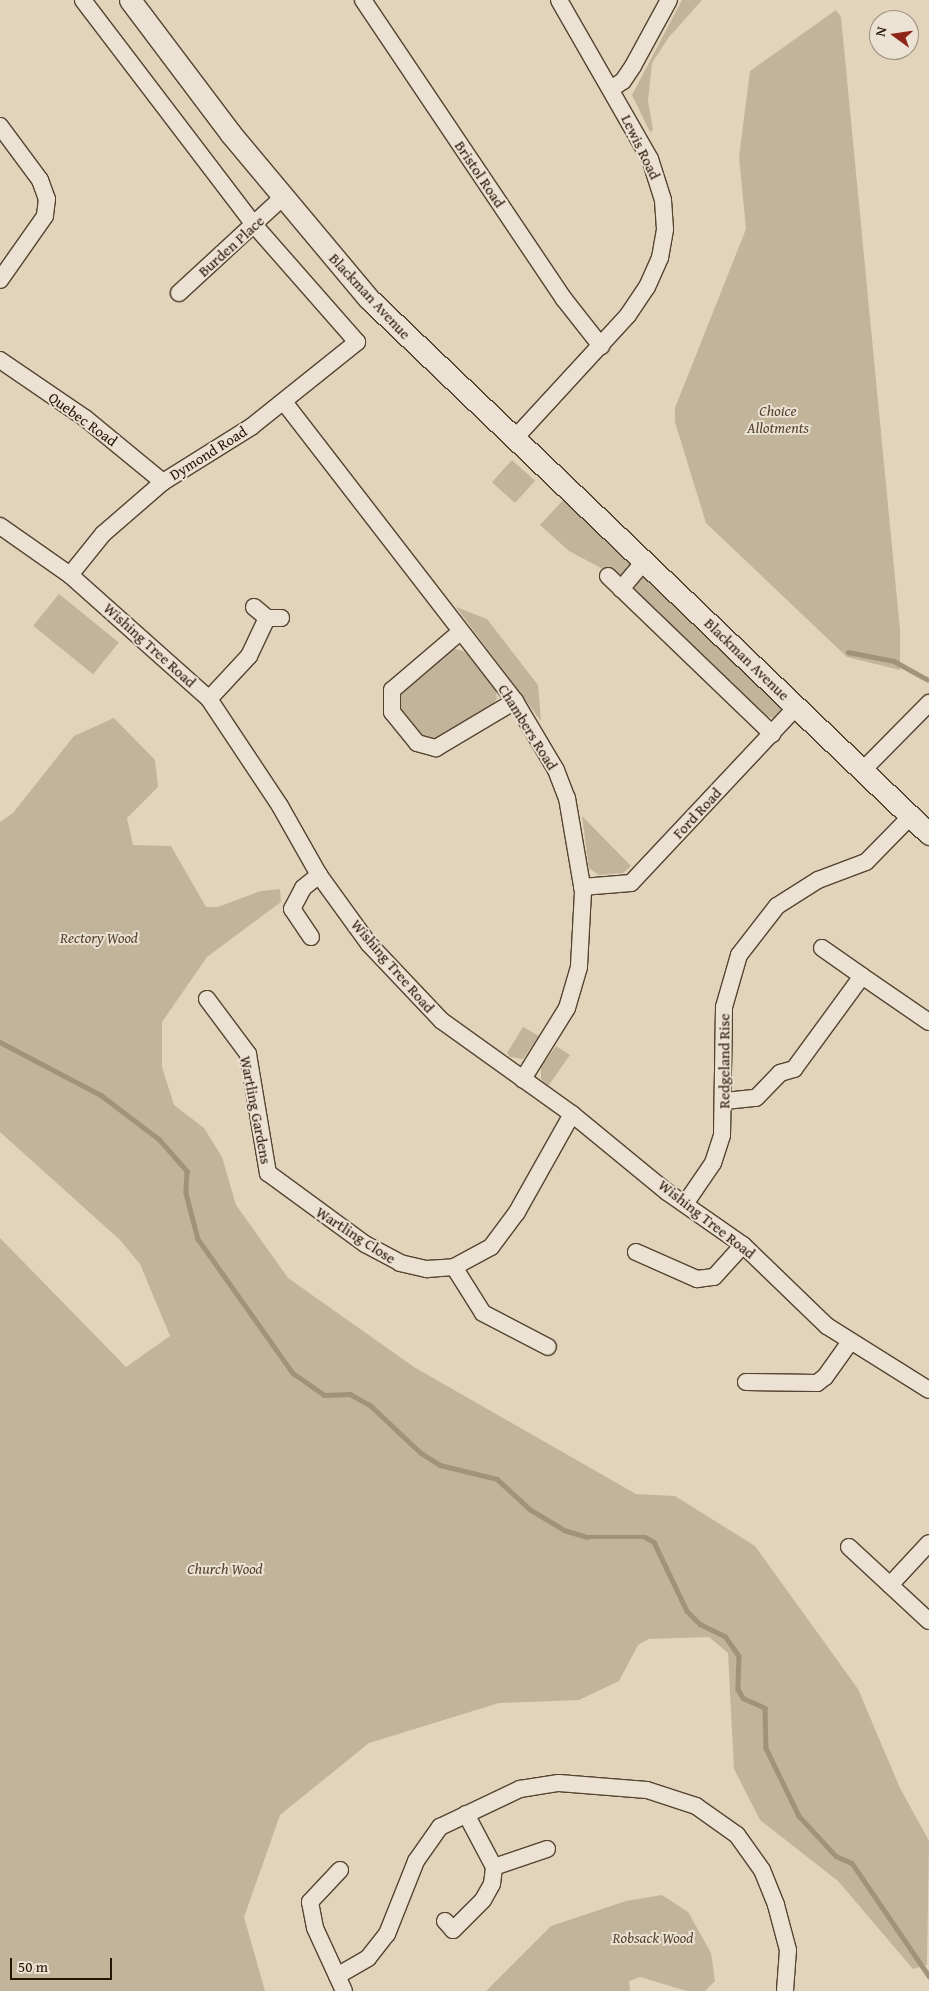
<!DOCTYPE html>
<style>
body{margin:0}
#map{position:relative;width:929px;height:1991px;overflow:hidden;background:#e2d3bb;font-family:"Gentium Book Plus",serif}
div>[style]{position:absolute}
.green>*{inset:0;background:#c2b39b;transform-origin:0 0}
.stream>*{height:4.5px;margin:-2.25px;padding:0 2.25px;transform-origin:2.25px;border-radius:2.25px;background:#a1927c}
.roads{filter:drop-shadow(1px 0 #544430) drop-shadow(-1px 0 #544430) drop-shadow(0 1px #544430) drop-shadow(0 -1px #544430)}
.minor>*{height:16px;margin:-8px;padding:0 8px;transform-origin:8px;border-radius:8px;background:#ece2d3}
.tertiary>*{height:21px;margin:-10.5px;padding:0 10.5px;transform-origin:10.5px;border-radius:10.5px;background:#ece2d3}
span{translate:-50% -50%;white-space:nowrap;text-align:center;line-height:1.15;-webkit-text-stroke:4px #ece2d3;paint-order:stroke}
.street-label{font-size:15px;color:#241401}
.park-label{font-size:15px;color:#53442f;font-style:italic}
.north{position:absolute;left:869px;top:10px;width:50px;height:50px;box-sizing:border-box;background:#ece2d3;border:1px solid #9c907f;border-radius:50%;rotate:284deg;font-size:14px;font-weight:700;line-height:20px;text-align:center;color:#241401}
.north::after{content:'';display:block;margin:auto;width:18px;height:22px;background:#8f2418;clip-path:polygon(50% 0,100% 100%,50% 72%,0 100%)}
.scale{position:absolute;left:10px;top:1958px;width:102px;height:22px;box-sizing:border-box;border:2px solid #241401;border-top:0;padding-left:6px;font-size:15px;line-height:18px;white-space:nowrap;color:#241401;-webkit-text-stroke:4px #ece2d3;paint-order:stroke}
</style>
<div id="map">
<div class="green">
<div style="clip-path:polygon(682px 0,702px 0,669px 37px,652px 63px,648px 101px,653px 130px,650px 132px,632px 95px)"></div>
<div style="clip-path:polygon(836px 10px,841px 17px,900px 630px,900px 670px,847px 657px,706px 523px,675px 422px,675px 408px,746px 229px,739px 157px,750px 71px)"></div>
<div style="left:512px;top:460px;width:31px;height:30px;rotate:42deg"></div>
<div style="clip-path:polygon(565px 498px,632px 564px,629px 573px,616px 576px,569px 551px,540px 525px)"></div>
<div style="clip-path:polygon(642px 575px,648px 577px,782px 706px,776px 719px,767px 716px,634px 594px,635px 579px)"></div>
<div style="left:59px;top:594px;width:77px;height:41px;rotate:39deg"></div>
<div style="clip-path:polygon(456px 607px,487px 619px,538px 685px,541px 721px)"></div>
<div style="clip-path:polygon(453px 648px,465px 652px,495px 688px,497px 698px,491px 708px,439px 742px,423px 741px,397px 708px,396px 697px)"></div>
<div style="clip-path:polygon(114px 718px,155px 760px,158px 787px,127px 818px,133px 845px,171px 846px,206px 907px,218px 907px,261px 891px,280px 889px,281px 902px,207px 957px,162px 1022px,162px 1067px,174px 1105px,204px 1128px,222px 1157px,236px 1205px,288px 1278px,414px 1367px,636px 1494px,675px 1496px,755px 1546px,858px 1689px,900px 1788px,929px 1841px,927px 1965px,913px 1969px,838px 1881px,760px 1820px,734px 1769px,728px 1653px,709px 1637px,649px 1639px,638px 1645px,619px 1681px,579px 1700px,499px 1703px,369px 1743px,280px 1815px,244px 1917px,265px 1991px,0 1991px,0 1238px,126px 1367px,170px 1336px,140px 1264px,120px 1240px,0 1132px,0 822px,13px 813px,74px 736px)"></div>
<div style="clip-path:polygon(582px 816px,631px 866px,623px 873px,599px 875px,589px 868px)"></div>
<div style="clip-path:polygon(523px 1027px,539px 1036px,523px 1059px,510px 1057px,507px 1053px)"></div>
<div style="clip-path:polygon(556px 1046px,570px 1055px,548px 1086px,541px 1079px,541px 1067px)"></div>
<div style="clip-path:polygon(662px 1895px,688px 1912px,711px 1953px,715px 1981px,705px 1991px,687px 1991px,640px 1977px,629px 1981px,630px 1991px,486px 1991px,551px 1926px,626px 1901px)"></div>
</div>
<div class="stream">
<div style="left:848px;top:652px;width:47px;rotate:11.1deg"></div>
<div style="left:894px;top:661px;width:38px;rotate:29deg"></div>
<div style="left:0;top:1042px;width:114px;rotate:27.7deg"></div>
<div style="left:101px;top:1095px;width:73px;rotate:37.2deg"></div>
<div style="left:159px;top:1139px;width:43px;rotate:48.8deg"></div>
<div style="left:187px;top:1171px;width:22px;rotate:93deg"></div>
<div style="left:186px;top:1193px;width:48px;rotate:75.4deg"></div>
<div style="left:198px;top:1239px;width:164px;rotate:54.7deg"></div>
<div style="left:293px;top:1373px;width:38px;rotate:35deg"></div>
<div style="left:324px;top:1395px;width:26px;rotate:-2deg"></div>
<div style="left:350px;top:1394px;width:23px;rotate:29deg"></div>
<div style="left:370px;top:1405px;width:70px;rotate:43.3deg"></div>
<div style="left:421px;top:1453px;width:22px;rotate:32deg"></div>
<div style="left:440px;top:1465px;width:59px;rotate:13.8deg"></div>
<div style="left:497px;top:1479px;width:46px;rotate:42.4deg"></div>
<div style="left:531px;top:1510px;width:39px;rotate:31deg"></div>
<div style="left:564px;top:1530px;width:24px;rotate:17deg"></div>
<div style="left:587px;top:1537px;width:58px"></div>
<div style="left:645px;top:1537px;width:10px;rotate:29deg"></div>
<div style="left:654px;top:1542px;width:76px;rotate:64.4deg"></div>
<div style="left:687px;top:1611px;width:18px;rotate:45deg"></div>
<div style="left:700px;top:1624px;width:28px;rotate:26deg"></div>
<div style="left:725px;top:1636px;width:24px;rotate:55deg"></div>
<div style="left:739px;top:1656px;width:33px;rotate:92deg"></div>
<div style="left:738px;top:1689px;width:10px;rotate:61deg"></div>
<div style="left:743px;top:1698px;width:24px;rotate:24deg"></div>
<div style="left:765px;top:1708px;width:40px;rotate:88.6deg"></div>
<div style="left:766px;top:1748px;width:76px;rotate:64.1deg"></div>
<div style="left:799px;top:1816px;width:54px;rotate:47.2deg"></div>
<div style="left:836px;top:1856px;width:17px;rotate:24deg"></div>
<div style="left:852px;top:1863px;width:137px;rotate:55.7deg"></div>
</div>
<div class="roads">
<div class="minor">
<div style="left:363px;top:0;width:360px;rotate:56.1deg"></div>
<div style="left:564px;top:299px;width:60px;rotate:51.8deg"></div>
<div style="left:611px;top:89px;width:14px;rotate:-34deg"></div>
<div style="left:623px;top:81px;width:18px;rotate:-56deg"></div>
<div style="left:633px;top:66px;width:75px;rotate:-61.4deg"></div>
<div style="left:0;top:126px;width:67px;rotate:53.5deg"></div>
<div style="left:40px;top:180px;width:20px;rotate:70deg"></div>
<div style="left:47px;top:199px;width:17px;rotate:97deg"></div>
<div style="left:45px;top:216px;width:78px;rotate:125.1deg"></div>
<div style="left:179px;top:293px;width:140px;rotate:-42.7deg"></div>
<div style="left:0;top:360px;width:103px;rotate:34.3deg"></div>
<div style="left:85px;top:418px;width:101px;rotate:39.4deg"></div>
<div style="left:284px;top:402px;width:378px;rotate:52.3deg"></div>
<div style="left:515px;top:701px;width:80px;rotate:59.3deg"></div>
<div style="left:556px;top:770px;width:30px;rotate:69deg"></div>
<div style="left:567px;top:798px;width:95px;rotate:80.3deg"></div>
<div style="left:583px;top:892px;width:75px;rotate:93.1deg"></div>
<div style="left:579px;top:967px;width:43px;rotate:106.3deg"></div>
<div style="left:567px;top:1008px;width:84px;rotate:121.8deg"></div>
<div style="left:515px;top:438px;width:167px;rotate:-47.4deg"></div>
<div style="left:628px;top:315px;width:34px;rotate:-56deg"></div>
<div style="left:647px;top:287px;width:32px;rotate:-66deg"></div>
<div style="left:660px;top:258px;width:29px;rotate:-80deg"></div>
<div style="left:665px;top:229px;width:29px;rotate:-94deg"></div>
<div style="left:663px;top:200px;width:43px;rotate:-107.6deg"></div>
<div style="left:650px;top:159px;width:183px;rotate:-119.8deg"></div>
<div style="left:0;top:526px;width:85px;rotate:35deg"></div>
<div style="left:70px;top:575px;width:186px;rotate:41.7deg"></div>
<div style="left:209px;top:699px;width:128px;rotate:56.4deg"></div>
<div style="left:280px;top:806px;width:79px;rotate:60.5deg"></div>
<div style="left:319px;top:875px;width:85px;rotate:54.1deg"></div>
<div style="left:369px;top:944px;width:106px;rotate:46.5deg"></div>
<div style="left:442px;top:1021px;width:160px;rotate:35.6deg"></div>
<div style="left:572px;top:1114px;width:123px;rotate:39.4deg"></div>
<div style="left:667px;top:1192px;width:93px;rotate:34.9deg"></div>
<div style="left:743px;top:1245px;width:117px;rotate:44deg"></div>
<div style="left:827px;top:1326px;width:120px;rotate:32.1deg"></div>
<div style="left:70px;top:575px;width:53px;rotate:-51.2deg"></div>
<div style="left:103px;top:534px;width:79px;rotate:-40.9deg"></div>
<div style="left:163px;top:482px;width:104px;rotate:-32deg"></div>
<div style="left:251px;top:427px;width:136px;rotate:-38.7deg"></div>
<div style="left:357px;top:342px;width:154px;rotate:-131.3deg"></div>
<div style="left:255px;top:226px;width:284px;rotate:-127.3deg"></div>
<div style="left:608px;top:576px;width:228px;rotate:43.9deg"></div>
<div style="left:621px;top:589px;width:35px;rotate:-50deg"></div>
<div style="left:254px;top:607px;width:17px;rotate:40deg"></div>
<div style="left:267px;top:618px;width:14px"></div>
<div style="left:460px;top:632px;width:89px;rotate:139.5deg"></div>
<div style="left:392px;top:690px;width:22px;rotate:90deg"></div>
<div style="left:392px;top:712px;width:40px;rotate:51deg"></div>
<div style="left:417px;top:743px;width:20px;rotate:15deg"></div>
<div style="left:436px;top:748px;width:92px;rotate:-30.7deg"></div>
<div style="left:209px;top:699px;width:59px;rotate:-47.1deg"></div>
<div style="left:249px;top:656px;width:42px;rotate:-64.7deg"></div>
<div style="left:864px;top:769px;width:93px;rotate:-45.4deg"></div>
<div style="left:582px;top:887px;width:49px;rotate:-4.7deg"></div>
<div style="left:631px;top:883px;width:243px;rotate:-46.8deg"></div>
<div style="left:311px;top:937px;width:34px;rotate:-124deg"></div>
<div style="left:292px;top:909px;width:24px;rotate:-62deg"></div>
<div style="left:303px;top:888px;width:21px;rotate:-39deg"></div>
<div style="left:822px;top:948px;width:49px;rotate:35deg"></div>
<div style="left:207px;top:999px;width:69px;rotate:53.3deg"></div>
<div style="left:248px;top:1054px;width:121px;rotate:80.5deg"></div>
<div style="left:268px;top:1173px;width:120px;rotate:36.2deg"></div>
<div style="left:365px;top:1244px;width:40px;rotate:28deg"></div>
<div style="left:400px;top:1263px;width:28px;rotate:13deg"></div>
<div style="left:427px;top:1269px;width:27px;rotate:-4deg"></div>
<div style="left:454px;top:1267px;width:42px;rotate:-28.4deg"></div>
<div style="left:491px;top:1247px;width:44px;rotate:-53.4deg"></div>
<div style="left:517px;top:1212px;width:112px;rotate:-60.7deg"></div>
<div style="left:725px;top:1101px;width:31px;rotate:-6deg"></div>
<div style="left:756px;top:1098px;width:35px;rotate:-46deg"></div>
<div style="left:780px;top:1073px;width:15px;rotate:-16deg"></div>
<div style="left:794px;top:1069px;width:115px;rotate:-53.8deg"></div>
<div style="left:862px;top:976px;width:81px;rotate:34.5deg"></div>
<div style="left:685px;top:1204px;width:50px;rotate:-55.7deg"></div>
<div style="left:713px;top:1163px;width:29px;rotate:-72deg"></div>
<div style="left:722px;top:1135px;width:128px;rotate:-89.1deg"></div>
<div style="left:724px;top:1007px;width:54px;rotate:-73.9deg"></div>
<div style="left:739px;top:955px;width:62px;rotate:-52.2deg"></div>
<div style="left:777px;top:906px;width:49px;rotate:-32.4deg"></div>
<div style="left:818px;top:880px;width:51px;rotate:-20.6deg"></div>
<div style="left:866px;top:862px;width:64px;rotate:-45.6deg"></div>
<div style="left:636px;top:1252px;width:67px;rotate:23.9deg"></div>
<div style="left:697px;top:1279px;width:17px;rotate:-7deg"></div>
<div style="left:714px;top:1277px;width:43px;rotate:-47.8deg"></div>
<div style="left:454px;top:1267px;width:54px;rotate:57.8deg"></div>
<div style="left:483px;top:1313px;width:73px;rotate:27.6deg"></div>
<div style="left:746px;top:1382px;width:71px;rotate:0.8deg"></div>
<div style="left:817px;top:1383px;width:10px;rotate:-37deg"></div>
<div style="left:825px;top:1377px;width:43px;rotate:-54.5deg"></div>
<div style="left:849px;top:1547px;width:109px;rotate:42.8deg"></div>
<div style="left:890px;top:1585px;width:57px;rotate:-47.1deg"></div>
<div style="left:494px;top:1867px;width:56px;rotate:-18.8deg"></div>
<div style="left:340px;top:1870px;width:44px;rotate:133.2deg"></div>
<div style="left:310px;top:1902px;width:26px;rotate:79deg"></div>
<div style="left:315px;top:1928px;width:69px;rotate:65.3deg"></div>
<div style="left:445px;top:1921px;width:12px;rotate:48deg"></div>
<div style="left:453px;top:1930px;width:42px;rotate:-45deg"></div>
<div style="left:483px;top:1900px;width:18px;rotate:-61deg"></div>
<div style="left:492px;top:1884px;width:17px;rotate:-83deg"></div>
<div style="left:494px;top:1867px;width:60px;rotate:-117.8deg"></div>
<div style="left:337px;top:1976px;width:36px;rotate:-30deg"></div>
<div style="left:368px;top:1958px;width:31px;rotate:-52deg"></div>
<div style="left:387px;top:1934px;width:79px;rotate:-68.3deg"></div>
<div style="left:416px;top:1861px;width:42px;rotate:-54.8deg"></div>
<div style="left:440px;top:1827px;width:89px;rotate:-25.4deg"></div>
<div style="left:520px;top:1789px;width:39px;rotate:-9deg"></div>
<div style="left:559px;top:1783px;width:88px;rotate:4.5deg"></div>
<div style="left:647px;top:1790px;width:52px;rotate:18.1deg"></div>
<div style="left:696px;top:1806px;width:50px;rotate:35.3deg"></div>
<div style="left:737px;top:1835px;width:43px;rotate:54.5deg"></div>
<div style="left:762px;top:1870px;width:38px;rotate:68deg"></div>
<div style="left:776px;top:1905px;width:47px;rotate:75.1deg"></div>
<div style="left:788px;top:1950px;width:41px;rotate:94.2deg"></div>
</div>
<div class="tertiary">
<div style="left:130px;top:0;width:168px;rotate:53deg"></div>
<div style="left:231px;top:134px;width:214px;rotate:50.1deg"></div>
<div style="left:368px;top:298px;width:776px;rotate:43.69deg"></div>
</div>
</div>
<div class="street-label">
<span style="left:641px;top:147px;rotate:64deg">Lewis Road</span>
<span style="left:480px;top:174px;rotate:56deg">Bristol Road</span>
<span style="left:231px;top:246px;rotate:-42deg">Burden Place</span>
<span style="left:370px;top:296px;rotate:47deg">Blackman Avenue</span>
<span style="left:83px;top:419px;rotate:36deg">Quebec Road</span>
<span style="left:208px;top:453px;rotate:-32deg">Dymond Road</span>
<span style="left:150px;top:645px;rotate:42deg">Wishing Tree Road</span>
<span style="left:747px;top:659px;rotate:44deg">Blackman Avenue</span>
<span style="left:528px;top:727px;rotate:58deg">Chambers Road</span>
<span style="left:697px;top:813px;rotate:-47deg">Ford Road</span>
<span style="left:393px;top:966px;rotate:49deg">Wishing Tree Road</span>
<span style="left:724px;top:1061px;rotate:-90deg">Redgeland Rise</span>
<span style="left:256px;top:1110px;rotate:79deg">Wartling Gardens</span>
<span style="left:707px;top:1219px;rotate:38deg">Wishing Tree Road</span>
<span style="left:356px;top:1235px;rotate:33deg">Wartling Close</span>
</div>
<div class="park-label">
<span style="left:778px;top:419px">Choice<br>Allotments</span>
<span style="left:99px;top:938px">Rectory Wood</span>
<span style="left:225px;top:1569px">Church Wood</span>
<span style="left:653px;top:1938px">Robsack Wood</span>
</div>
<div class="north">N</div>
<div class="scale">50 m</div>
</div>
